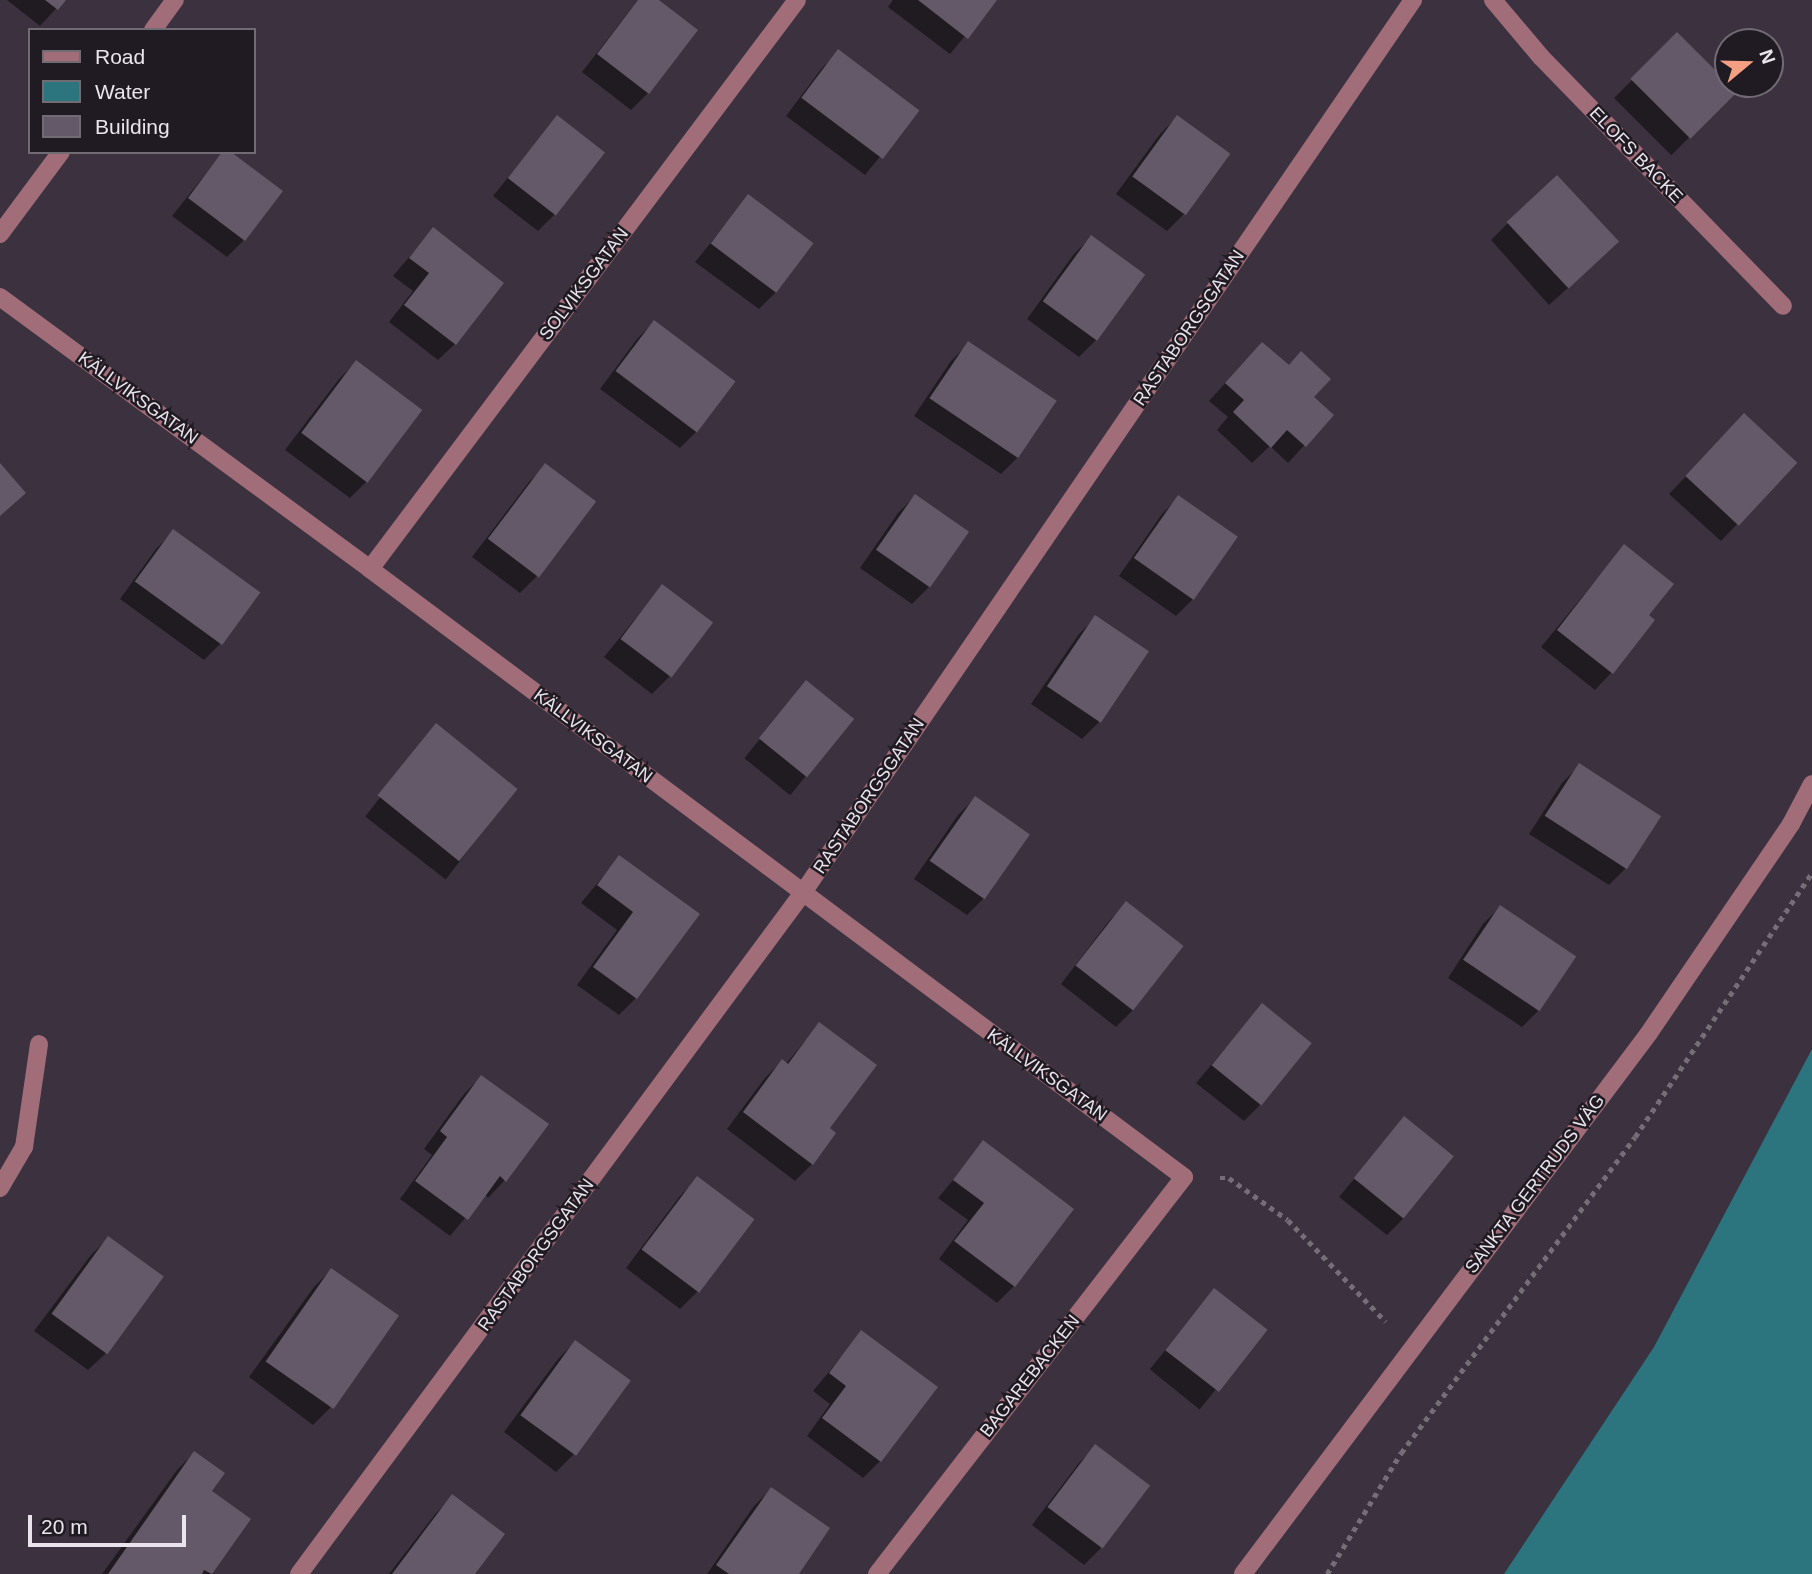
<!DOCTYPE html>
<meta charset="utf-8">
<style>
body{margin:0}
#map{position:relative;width:1812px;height:1574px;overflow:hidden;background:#3c323f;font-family:Arial,sans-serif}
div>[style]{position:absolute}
.water>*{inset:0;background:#2c747e}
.shadow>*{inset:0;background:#0007;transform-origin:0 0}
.building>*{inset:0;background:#635968;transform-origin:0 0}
.path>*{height:4.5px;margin-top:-2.25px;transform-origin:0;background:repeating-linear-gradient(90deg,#756d78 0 5px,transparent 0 10px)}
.minor>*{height:18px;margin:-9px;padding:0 9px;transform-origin:9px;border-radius:9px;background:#a06d79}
span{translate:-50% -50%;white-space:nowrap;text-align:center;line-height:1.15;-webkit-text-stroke:5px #201b22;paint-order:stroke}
.street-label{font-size:18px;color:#eae4ed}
.legend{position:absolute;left:28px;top:28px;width:228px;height:126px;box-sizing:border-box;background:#201b22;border:2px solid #716b73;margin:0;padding:9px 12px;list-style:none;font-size:21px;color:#eae4ed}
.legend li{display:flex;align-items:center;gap:14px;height:35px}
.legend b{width:35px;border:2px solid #716b73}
.north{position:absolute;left:1714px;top:28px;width:70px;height:70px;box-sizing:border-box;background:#201b22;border:2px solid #716b73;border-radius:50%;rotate:71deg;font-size:19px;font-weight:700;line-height:28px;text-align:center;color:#eae4ed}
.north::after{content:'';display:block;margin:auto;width:24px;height:32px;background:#f39f82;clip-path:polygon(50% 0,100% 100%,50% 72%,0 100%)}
.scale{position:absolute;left:28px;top:1515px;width:158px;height:32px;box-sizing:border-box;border:4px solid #eae4ed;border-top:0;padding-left:9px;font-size:21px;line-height:24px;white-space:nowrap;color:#eae4ed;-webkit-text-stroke:5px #201b22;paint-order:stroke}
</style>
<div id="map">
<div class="water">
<div style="clip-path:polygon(1812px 1049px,1812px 1574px,1504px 1574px,1654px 1347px)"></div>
</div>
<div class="shadow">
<div style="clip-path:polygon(7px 0,64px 0,40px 26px)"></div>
<div style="clip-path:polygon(638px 0,656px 0,696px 30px,648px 93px,631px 110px,582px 72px)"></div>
<div style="clip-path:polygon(893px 0,995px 0,950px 54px,888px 7px)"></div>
<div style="left:1677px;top:35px;width:81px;height:89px;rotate:45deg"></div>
<div style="clip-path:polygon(839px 51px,917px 111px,865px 175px,786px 116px,822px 68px)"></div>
<div style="clip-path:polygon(557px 117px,555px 214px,538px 231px,493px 196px)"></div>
<div style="clip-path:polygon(1177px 117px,1184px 214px,1167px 231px,1116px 194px,1160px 134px)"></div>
<div style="clip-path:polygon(223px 152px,244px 240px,227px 257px,172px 216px)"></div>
<div style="clip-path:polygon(749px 196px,776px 292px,759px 309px,695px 262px)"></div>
<div style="clip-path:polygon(1508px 223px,1600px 259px,1549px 305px,1491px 240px)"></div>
<div style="clip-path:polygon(433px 229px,455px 344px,438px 360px,389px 322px,413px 291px,393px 276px)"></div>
<div style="clip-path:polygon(1091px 237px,1143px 275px,1096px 340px,1079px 357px,1027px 319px,1074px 254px)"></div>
<div style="clip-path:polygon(654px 322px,733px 381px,697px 431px,680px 448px,600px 389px,637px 339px)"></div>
<div style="clip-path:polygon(968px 344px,1018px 457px,1001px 474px,914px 416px,951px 361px)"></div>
<div style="clip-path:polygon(1245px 361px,1312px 397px,1332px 415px,1288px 463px,1270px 446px,1252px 463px,1217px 430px,1228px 417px,1209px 401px)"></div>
<div style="clip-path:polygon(356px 362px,367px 481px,350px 498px,285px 450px,339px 379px)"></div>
<div style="clip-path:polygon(1727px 433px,1795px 463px,1721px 541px,1669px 494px)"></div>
<div style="clip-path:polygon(545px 466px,537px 576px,520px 593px,472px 557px,529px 482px)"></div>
<div style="clip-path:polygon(915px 496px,967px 532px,929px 587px,912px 604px,860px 568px,898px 513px)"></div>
<div style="clip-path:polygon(1179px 497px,1193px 599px,1176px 616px,1119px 576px,1162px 514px)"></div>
<div style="clip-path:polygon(173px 532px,257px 593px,221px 643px,204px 660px,120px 599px,156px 549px)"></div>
<div style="clip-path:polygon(1624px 546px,1611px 673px,1595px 690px,1541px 647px)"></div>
<div style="clip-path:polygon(662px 586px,669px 677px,652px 694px,604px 657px)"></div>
<div style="clip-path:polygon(1096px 617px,1099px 722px,1082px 739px,1031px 704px,1079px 634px)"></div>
<div style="left:806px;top:682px;width:59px;height:98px;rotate:39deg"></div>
<div style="left:436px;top:726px;width:102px;height:115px;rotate:38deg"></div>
<div style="clip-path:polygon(1579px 766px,1659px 817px,1626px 868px,1609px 885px,1529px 834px,1562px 783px)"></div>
<div style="clip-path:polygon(975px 798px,1028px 834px,984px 898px,967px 915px,914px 879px,958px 815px)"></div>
<div style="clip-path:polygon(619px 857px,698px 914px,636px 998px,619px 1015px,577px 985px,617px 930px,581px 903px)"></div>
<div style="clip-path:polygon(1126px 904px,1133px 1010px,1116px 1027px,1061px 984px,1109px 921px)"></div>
<div style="clip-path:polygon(1500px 907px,1539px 1010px,1522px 1027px,1448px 978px,1483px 924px)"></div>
<div style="clip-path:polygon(1262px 1005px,1261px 1104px,1244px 1121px,1196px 1083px)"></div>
<div style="clip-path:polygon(819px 1024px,827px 1128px,812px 1164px,795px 1181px,727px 1129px,765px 1078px,782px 1061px,786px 1064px)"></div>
<div style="clip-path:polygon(481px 1077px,546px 1125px,504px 1181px,488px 1198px,485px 1194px,450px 1236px,400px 1199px,432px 1155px,424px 1149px,464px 1094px)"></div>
<div style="clip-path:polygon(1405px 1118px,1404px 1218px,1387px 1235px,1339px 1197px)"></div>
<div style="clip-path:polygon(984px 1143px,1014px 1286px,997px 1303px,939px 1259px,968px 1220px,938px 1198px)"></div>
<div style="clip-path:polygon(697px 1179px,752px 1219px,697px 1292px,680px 1309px,626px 1268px,680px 1196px)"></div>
<div style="clip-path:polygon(108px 1238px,105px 1354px,88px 1370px,34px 1331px,91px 1255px)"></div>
<div style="clip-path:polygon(331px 1270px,330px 1408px,313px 1425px,249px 1377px,314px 1287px)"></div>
<div style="left:1214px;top:1290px;width:64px;height:102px;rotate:39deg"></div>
<div style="clip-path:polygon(862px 1332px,935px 1387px,880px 1461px,863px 1478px,807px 1436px,830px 1404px,813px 1391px)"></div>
<div style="clip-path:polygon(575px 1342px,573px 1455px,556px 1472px,504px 1432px,558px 1359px)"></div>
<div style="clip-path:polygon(1096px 1446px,1101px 1548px,1084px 1565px,1032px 1525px,1079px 1463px)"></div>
<div style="clip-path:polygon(194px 1453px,210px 1491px,249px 1519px,210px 1574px,102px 1574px,177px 1470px)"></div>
<div style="clip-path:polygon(771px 1489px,796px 1574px,707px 1574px,754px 1506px)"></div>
<div style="clip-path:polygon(453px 1496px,473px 1574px,389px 1574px,436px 1513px)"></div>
</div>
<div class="building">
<div style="clip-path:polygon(45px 0,66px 0,58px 10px)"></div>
<div style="clip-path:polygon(638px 0,659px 0,698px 30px,649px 94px,597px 54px)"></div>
<div style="clip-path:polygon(918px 0,997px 0,968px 39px)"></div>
<div style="left:1677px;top:32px;width:85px;height:66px;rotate:45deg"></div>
<div style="left:838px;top:49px;width:102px;height:61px;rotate:37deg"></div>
<div style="left:557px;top:115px;width:61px;height:80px;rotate:38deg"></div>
<div style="left:1177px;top:115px;width:66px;height:76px;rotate:36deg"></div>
<div style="clip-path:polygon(222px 152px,231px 152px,283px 191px,245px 241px,188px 198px)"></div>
<div style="left:1557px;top:175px;width:91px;height:69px;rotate:47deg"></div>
<div style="left:748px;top:194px;width:82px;height:62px;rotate:37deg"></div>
<div style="clip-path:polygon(433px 227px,504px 283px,456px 345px,404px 305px,429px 273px,409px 258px)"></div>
<div style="left:1091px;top:235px;width:67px;height:82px;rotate:36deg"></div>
<div style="left:654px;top:320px;width:102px;height:64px;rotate:37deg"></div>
<div style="left:968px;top:341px;width:107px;height:69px;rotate:34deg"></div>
<div style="clip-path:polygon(1262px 342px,1289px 365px,1301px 351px,1331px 379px,1314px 397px,1334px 415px,1306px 447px,1287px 430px,1271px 448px,1233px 412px,1244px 400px,1225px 383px)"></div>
<div style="left:356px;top:360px;width:83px;height:91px;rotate:37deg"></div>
<div style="left:1744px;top:413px;width:73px;height:86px;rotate:43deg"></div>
<div style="clip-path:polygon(0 463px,26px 493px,0 516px)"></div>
<div style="left:545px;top:463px;width:64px;height:95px;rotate:37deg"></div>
<div style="left:915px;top:494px;width:66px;height:68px;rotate:35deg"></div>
<div style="left:1178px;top:495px;width:73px;height:77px;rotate:35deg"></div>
<div style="left:173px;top:529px;width:108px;height:65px;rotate:36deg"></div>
<div style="clip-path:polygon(1624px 544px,1674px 584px,1649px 615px,1655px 620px,1613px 674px,1557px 630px)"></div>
<div style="left:662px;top:584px;width:64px;height:69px;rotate:37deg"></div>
<div style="left:1095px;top:615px;width:65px;height:86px;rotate:34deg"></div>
<div style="left:806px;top:680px;width:62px;height:75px;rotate:39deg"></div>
<div style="left:436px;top:723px;width:105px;height:93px;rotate:39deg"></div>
<div style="left:1579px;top:763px;width:98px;height:63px;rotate:33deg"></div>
<div style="left:975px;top:796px;width:67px;height:79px;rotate:35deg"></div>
<div style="clip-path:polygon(619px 855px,700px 914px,637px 999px,593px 967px,633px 912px,597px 885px)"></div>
<div style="left:1126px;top:901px;width:73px;height:82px;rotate:38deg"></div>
<div style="left:1500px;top:905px;width:92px;height:66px;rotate:34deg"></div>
<div style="left:1262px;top:1003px;width:64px;height:80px;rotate:39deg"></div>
<div style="clip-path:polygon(819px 1022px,877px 1065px,830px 1128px,836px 1133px,813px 1165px,743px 1112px,782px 1059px,788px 1064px)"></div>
<div style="clip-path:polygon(481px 1075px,549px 1124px,506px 1182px,500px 1176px,468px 1220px,415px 1181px,447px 1137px,440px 1131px)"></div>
<div style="left:1404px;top:1116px;width:64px;height:80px;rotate:39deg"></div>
<div style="clip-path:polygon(983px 1140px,1074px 1209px,1015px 1287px,954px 1241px,984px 1203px,953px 1180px)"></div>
<div style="left:697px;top:1176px;width:72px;height:92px;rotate:37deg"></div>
<div style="left:108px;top:1236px;width:69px;height:96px;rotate:36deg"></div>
<div style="left:331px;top:1268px;width:83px;height:114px;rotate:35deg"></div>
<div style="left:1214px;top:1288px;width:68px;height:79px;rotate:38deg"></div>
<div style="clip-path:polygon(861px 1330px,938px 1387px,881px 1462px,822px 1418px,846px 1386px,829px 1373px)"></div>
<div style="left:575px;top:1340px;width:69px;height:93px;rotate:36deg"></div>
<div style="left:1095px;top:1444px;width:69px;height:79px;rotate:37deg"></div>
<div style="clip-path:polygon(194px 1451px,225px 1473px,212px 1491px,251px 1519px,212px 1574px,204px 1570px,202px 1574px,108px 1574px)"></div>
<div style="clip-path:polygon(771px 1487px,830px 1528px,799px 1574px,729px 1574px,716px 1565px)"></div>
<div style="clip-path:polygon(452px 1494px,505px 1534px,475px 1574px,392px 1574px)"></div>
</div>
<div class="path">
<div style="left:1220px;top:1178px;width:9px"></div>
<div style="left:1229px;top:1178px;width:72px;rotate:35.4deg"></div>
<div style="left:1288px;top:1220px;width:141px;rotate:46.1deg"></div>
<div style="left:1327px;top:1574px;width:142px;rotate:-58.6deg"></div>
<div style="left:1401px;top:1453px;width:393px;rotate:-53.5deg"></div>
<div style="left:1635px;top:1137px;width:318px;rotate:-56.2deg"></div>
</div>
<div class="minor">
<div style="left:1493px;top:0;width:75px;rotate:49.9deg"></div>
<div style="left:1541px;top:57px;width:347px;rotate:45.8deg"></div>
<div style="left:153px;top:30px;width:37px;rotate:-54deg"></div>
<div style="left:0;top:234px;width:102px;rotate:-53.4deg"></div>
<div style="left:0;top:297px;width:459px;rotate:36.3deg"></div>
<div style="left:370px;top:569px;width:1016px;rotate:36.76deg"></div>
<div style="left:1184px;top:1177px;width:502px;rotate:127.71deg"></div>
<div style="left:370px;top:569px;width:711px;rotate:-53.11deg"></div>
<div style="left:0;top:1188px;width:48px;rotate:-59.7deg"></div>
<div style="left:24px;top:1147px;width:104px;rotate:-81.7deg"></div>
<div style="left:299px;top:1574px;width:846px;rotate:-53.51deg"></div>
<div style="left:802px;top:894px;width:1083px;rotate:-55.65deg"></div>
<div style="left:1243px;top:1574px;width:676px;rotate:-53.11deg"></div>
<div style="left:1649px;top:1033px;width:253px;rotate:-55.8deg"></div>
<div style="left:1791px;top:824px;width:45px;rotate:-62.3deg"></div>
</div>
<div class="street-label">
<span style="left:1636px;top:155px;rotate:46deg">ELOFS BACKE</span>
<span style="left:584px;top:284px;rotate:-53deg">SOLVIKSGATAN</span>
<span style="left:1189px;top:328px;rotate:-56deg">RASTABORGSGATAN</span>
<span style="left:138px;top:398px;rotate:36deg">KÄLLVIKSGATAN</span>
<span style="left:593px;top:736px;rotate:37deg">KÄLLVIKSGATAN</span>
<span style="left:869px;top:796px;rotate:-56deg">RASTABORGSGATAN</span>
<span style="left:1047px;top:1075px;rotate:36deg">KÄLLVIKSGATAN</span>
<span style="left:1535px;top:1184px;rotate:-53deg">SANKTA GERTRUDS VÄG</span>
<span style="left:536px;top:1255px;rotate:-54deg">RASTABORGSGATAN</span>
<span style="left:1030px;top:1376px;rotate:-52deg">BAGAREBACKEN</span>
</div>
<ul class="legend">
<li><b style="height:9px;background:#a06d79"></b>Road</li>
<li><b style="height:19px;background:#2c747e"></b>Water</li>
<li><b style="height:19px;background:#635968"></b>Building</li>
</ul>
<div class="north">N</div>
<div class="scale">20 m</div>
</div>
